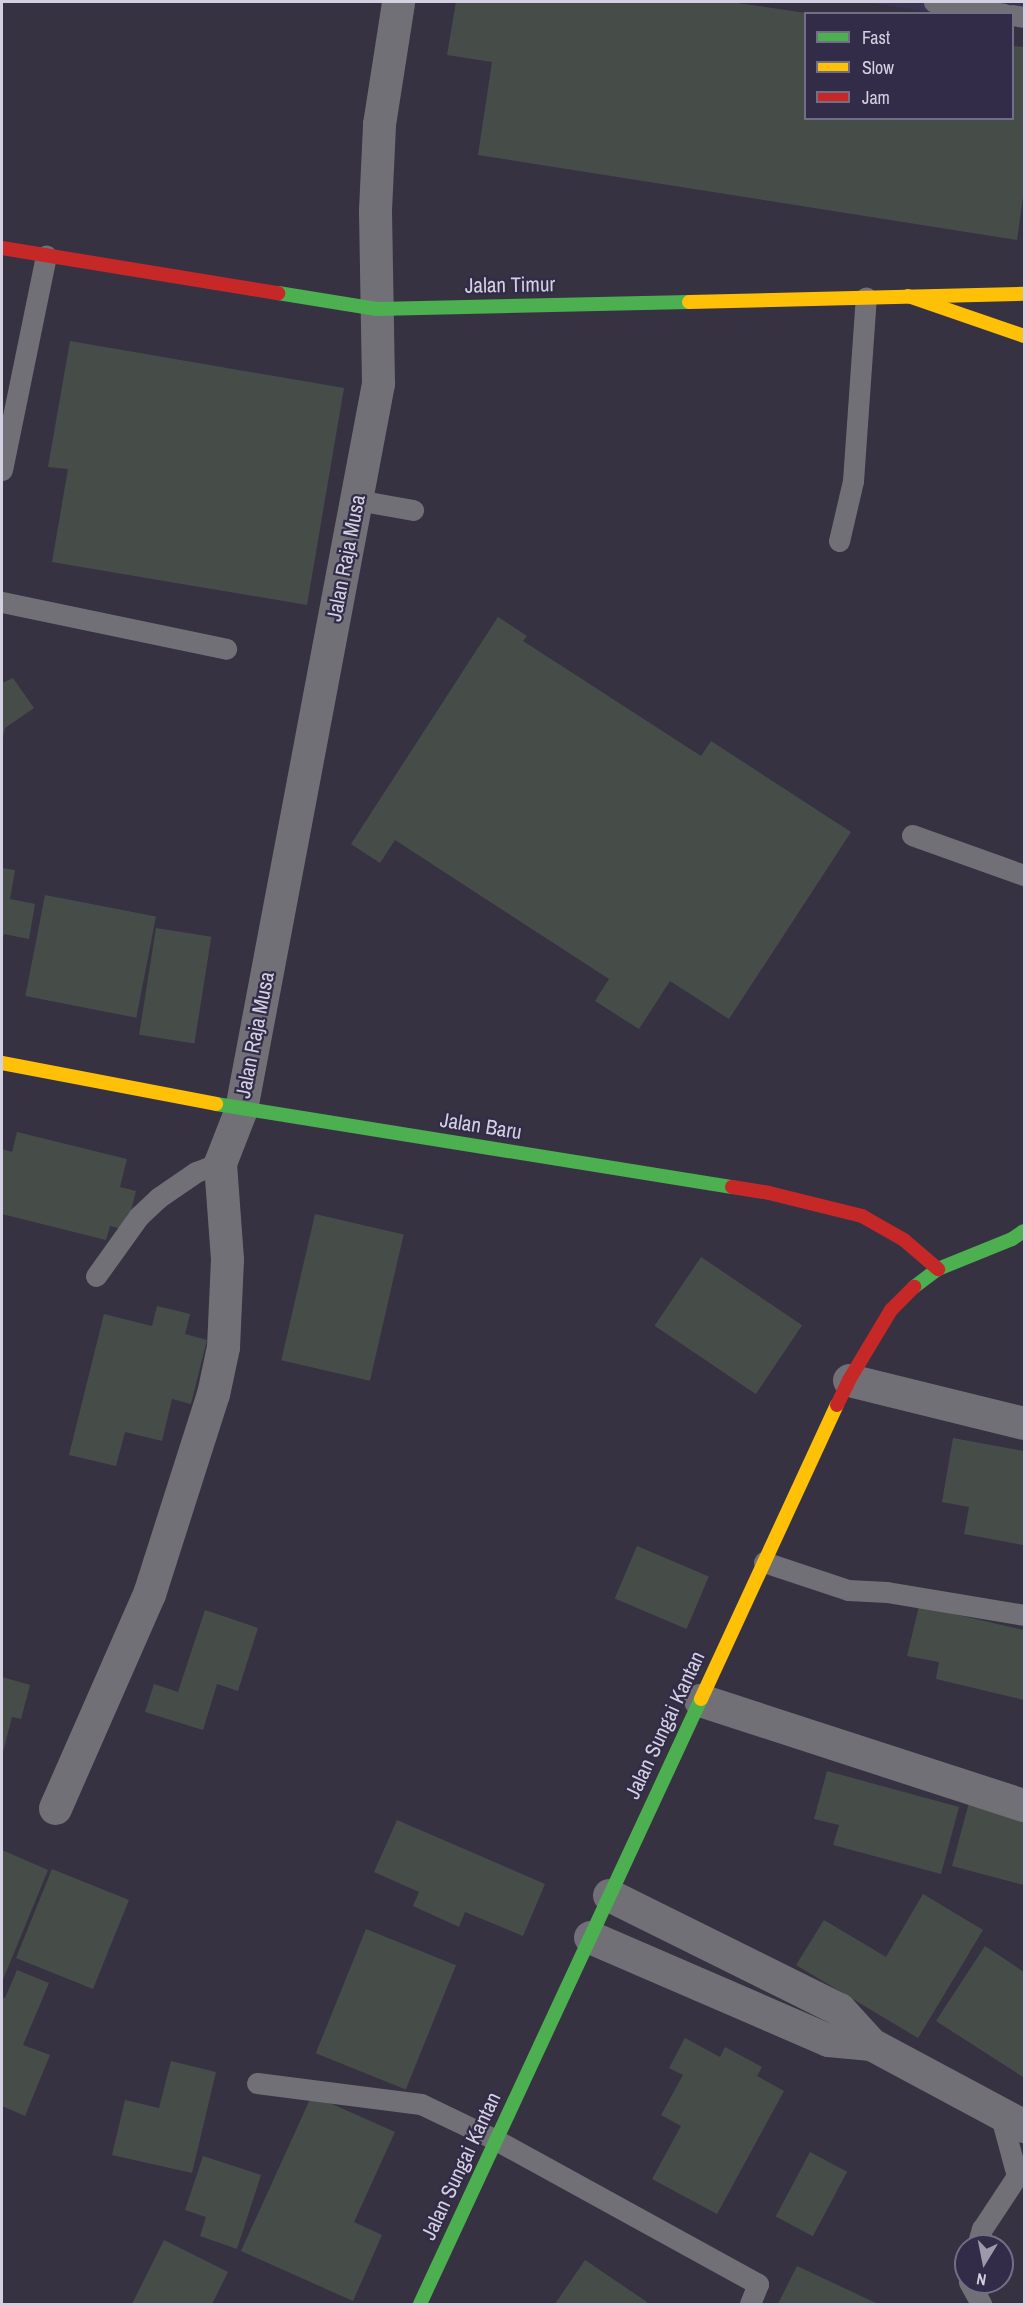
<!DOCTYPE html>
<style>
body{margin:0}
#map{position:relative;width:1026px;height:2306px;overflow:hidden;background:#363242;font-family:"Archivo Narrow",sans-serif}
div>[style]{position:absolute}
.built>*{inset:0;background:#3b3554}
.building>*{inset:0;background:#464d49;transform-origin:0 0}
.lane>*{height:21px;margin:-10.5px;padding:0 10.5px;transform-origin:10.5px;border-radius:10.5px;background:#727077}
.street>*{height:33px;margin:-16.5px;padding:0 16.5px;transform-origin:16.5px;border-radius:16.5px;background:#727077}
.fast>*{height:14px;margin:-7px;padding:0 7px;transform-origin:7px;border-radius:7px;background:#4caf50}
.slow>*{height:14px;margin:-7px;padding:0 7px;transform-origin:7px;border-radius:7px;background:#ffc107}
.jam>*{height:14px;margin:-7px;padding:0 7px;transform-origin:7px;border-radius:7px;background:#c62828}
span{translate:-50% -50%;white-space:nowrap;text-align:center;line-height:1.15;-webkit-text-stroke:4.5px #322c48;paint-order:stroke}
.street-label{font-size:21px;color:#d3d0e2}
.frame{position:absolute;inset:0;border:3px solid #d3d0e2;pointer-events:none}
.legend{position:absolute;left:804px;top:12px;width:210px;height:108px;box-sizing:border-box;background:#322c48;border:2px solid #726e86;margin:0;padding:8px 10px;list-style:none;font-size:18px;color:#d3d0e2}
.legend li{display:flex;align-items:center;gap:12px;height:30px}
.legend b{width:30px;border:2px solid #726e86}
.north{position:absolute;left:954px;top:2234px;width:60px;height:60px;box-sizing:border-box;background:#322c48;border:2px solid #726e86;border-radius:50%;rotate:190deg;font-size:16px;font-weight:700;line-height:24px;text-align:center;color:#d3d0e2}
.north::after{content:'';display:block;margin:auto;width:21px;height:27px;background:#9c99aa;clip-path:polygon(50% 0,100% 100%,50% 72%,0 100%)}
</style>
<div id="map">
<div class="built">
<div style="clip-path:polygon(866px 2px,1024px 2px,1024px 29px,1013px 27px,1012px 14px,935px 13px)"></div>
</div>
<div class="building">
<div style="clip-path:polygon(456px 2px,731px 2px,806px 13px,806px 118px,1012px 118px,1012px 46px,1024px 47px,1024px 190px,1017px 240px,478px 155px,492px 62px,447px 55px)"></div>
<div style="clip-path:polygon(70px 341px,344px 388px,307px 605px,52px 562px,68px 469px,48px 467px)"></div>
<div style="clip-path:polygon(498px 617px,527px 636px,523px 641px,701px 756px,711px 741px,851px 832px,729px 1019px,670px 981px,639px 1029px,595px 1001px,609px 979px,395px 840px,380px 863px,351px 844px)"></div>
<div style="clip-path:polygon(13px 678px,34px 708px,5px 728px,2px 743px,2px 683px)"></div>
<div style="clip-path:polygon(2px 868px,15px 870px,10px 899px,35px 904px,29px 939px,4px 934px,2px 941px)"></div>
<div style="left:45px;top:895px;width:113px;height:103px;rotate:11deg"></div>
<div style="left:156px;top:928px;width:56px;height:108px;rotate:9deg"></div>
<div style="clip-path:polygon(17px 1132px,127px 1159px,120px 1187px,136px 1191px,126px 1230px,110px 1226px,106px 1240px,2px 1214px,2px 1149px,12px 1152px)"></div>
<div style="left:315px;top:1214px;width:91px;height:150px;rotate:13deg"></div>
<div style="left:701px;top:1257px;width:122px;height:83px;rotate:34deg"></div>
<div style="clip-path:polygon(157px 1306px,190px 1314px,185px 1334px,207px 1340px,191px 1404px,172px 1399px,162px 1441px,125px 1432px,116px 1466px,69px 1455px,104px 1314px,152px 1326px)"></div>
<div style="clip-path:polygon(953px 1438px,1024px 1451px,1023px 1545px,964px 1534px,969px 1507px,942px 1502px)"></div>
<div style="left:637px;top:1546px;width:78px;height:57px;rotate:23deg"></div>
<div style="clip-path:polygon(919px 1606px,1024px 1630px,1024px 1700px,936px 1679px,939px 1662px,907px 1656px)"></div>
<div style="clip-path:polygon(205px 1610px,258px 1628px,238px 1691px,217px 1684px,203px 1730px,145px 1712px,154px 1684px,178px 1692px)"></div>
<div style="clip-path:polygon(2px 1677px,30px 1685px,21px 1719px,12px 1717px,2px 1756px)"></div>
<div style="clip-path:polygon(827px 1771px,959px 1807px,941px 1874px,833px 1845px,839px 1825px,814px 1819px)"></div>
<div style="clip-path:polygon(971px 1795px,1024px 1809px,1024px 1885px,952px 1866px)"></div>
<div style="clip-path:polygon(397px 1820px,545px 1884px,523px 1936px,465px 1912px,459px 1927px,413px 1906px,419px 1892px,374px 1872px)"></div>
<div style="clip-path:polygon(2px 1850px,48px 1870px,2px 1982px)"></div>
<div style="left:52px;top:1869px;width:83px;height:96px;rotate:22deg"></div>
<div style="clip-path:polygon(923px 1894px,983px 1930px,918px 2038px,796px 1965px,824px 1920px,886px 1957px)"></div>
<div style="left:366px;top:1929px;width:97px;height:134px;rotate:22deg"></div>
<div style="clip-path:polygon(985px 1946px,1024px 1972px,1023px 2077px,936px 2021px)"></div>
<div style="clip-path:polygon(17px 1970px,49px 1983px,23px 2045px,50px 2055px,25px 2116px,2px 2106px,2px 1997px,5px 1998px)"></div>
<div style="clip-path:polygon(685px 2038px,720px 2057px,725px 2047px,762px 2067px,757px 2076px,784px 2091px,717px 2214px,652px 2179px,681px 2126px,661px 2115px,683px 2075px,669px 2068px)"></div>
<div style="clip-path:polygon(171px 2061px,216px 2072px,192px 2173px,112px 2155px,125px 2100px,159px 2108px)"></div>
<div style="clip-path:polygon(312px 2095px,395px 2132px,354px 2222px,382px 2235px,353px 2301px,241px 2251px)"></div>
<div style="left:810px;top:2152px;width:42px;height:73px;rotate:28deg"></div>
<div style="clip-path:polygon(203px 2156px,261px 2175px,237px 2249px,200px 2236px,206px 2217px,185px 2210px)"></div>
<div style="clip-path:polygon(164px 2240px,228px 2272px,212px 2304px,132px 2304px)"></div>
<div style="clip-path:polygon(585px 2260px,647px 2302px,646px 2304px,555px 2304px)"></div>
<div style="clip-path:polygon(797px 2266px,878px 2304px,778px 2304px)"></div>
</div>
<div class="lane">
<div style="left:934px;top:2px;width:71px;rotate:9.7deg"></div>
<div style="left:1012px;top:15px;width:12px;rotate:9deg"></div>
<div style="left:2px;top:470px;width:219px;rotate:-78.4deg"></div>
<div style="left:357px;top:500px;width:57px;rotate:10.1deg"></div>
<div style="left:839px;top:541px;width:62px;rotate:-76.9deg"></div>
<div style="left:853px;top:481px;width:184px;rotate:-86deg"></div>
<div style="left:2px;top:602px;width:229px;rotate:11.8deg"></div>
<div style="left:912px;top:835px;width:119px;rotate:19.7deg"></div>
<div style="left:96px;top:1276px;width:74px;rotate:-54.4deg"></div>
<div style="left:139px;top:1216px;width:26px;rotate:-43deg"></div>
<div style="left:158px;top:1198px;width:46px;rotate:-34.4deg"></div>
<div style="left:196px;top:1172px;width:26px;rotate:-21deg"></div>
<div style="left:764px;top:1562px;width:89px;rotate:18.4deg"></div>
<div style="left:848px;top:1590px;width:39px;rotate:3deg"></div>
<div style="left:887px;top:1592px;width:139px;rotate:9.5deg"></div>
<div style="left:257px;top:2083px;width:165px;rotate:7.3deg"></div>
<div style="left:421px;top:2104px;width:83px;rotate:25.6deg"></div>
<div style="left:496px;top:2140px;width:299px;rotate:28.8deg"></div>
<div style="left:758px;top:2284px;width:22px;rotate:112deg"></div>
<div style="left:977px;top:2246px;width:18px;rotate:-74deg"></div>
<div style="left:982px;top:2229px;width:64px;rotate:-56.6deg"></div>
<div style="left:1017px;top:2176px;width:65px;rotate:-105.1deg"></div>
<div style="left:969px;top:2282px;width:25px;rotate:61deg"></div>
</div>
<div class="street">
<div style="left:849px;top:1380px;width:180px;rotate:13.8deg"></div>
<div style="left:700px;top:1700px;width:341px;rotate:18deg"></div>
<div style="left:55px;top:1808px;width:234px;rotate:-66.3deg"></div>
<div style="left:149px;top:1594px;width:210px;rotate:-72.3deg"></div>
<div style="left:213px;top:1394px;width:48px;rotate:-78deg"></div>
<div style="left:223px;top:1347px;width:88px;rotate:-87.4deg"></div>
<div style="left:227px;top:1259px;width:96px;rotate:-94.2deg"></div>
<div style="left:220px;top:1163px;width:58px;rotate:-68.7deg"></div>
<div style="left:241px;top:1109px;width:739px;rotate:-79.31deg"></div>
<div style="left:378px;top:383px;width:173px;rotate:-91deg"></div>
<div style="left:375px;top:210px;width:86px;rotate:-87.3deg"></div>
<div style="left:379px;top:124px;width:123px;rotate:-81.1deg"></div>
<div style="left:609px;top:1895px;width:257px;rotate:26.4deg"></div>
<div style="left:839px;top:2009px;width:47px;rotate:47.6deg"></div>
<div style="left:871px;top:2044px;width:174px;rotate:28.2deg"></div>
<div style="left:590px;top:1937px;width:259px;rotate:23.4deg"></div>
<div style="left:828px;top:2040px;width:43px;rotate:5.3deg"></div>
</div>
<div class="fast">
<div style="left:278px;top:293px;width:100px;rotate:9.2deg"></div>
<div style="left:377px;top:309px;width:312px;rotate:-1.3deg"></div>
<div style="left:216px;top:1104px;width:523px;rotate:9.14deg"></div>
<div style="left:914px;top:1287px;width:30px;rotate:-37deg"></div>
<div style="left:938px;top:1269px;width:80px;rotate:-22.1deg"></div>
<div style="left:1012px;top:1239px;width:14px;rotate:-34deg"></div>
<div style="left:420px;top:2304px;width:667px;rotate:-65.09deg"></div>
</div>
<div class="slow">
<div style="left:908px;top:296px;width:123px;rotate:19deg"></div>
<div style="left:689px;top:302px;width:335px;rotate:-1.4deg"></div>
<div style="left:2px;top:1063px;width:218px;rotate:10.8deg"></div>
<div style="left:701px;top:1699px;width:324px;rotate:-65.2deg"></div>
</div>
<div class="jam">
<div style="left:2px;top:248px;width:280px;rotate:9.3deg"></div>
<div style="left:732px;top:1187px;width:37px;rotate:9deg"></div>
<div style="left:769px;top:1193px;width:96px;rotate:13.9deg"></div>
<div style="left:862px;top:1216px;width:48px;rotate:29.7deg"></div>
<div style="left:904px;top:1240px;width:45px;rotate:40.5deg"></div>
<div style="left:837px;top:1405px;width:28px;rotate:-64deg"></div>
<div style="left:849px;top:1380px;width:82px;rotate:-59deg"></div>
<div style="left:891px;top:1310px;width:33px;rotate:-45deg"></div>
</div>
<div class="street-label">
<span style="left:510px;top:285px;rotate:-1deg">Jalan Timur</span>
<span style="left:346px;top:558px;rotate:-79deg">Jalan Raja Musa</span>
<span style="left:255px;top:1035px;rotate:-79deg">Jalan Raja Musa</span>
<span style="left:481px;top:1126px;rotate:9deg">Jalan Baru</span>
<span style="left:665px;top:1725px;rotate:-65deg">Jalan Sungai Kantan</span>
<span style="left:461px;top:2166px;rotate:-65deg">Jalan Sungai Kantan</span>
</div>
<div class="frame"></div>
<ul class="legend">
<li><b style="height:8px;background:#4caf50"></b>Fast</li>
<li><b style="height:8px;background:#ffc107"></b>Slow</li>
<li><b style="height:8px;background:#c62828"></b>Jam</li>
</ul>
<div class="north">N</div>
</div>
